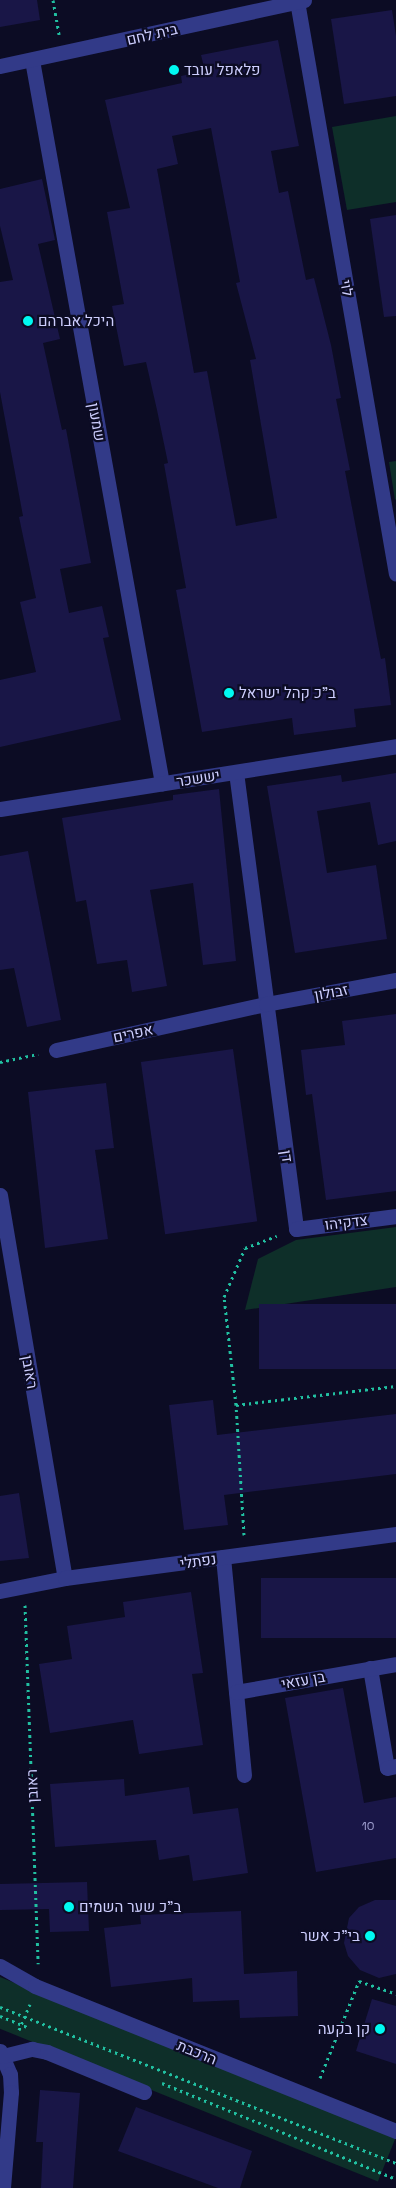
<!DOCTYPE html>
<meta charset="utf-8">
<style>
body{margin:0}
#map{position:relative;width:396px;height:2188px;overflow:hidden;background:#0c0c24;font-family:"Space Grotesk",Heebo,sans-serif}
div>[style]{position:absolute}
.green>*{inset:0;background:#0e2f29;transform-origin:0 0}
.building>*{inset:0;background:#191647;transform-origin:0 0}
.path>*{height:3px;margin-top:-1.5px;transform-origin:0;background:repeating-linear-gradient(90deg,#21c0a1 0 2.5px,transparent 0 6.5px)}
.minor>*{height:15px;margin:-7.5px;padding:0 7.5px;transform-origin:7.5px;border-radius:7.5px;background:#323a88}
.dots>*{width:14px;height:14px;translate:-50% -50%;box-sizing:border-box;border:2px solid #0c0c24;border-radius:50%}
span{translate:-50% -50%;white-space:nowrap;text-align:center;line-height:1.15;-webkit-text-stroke:4.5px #0c0c24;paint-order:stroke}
.number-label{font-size:12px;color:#a1a1d1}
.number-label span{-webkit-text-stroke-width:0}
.street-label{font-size:15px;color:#cecfff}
.poi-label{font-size:15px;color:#cecfff}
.left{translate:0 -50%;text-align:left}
.right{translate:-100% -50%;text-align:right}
</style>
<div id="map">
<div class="green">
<div style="clip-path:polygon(396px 116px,396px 202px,347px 210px,332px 127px)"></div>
<div style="clip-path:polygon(396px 461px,396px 499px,395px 500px,389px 462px)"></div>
<div style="clip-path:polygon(396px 1227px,396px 1287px,245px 1310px,258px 1259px,296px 1240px)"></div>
<div style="left:0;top:1977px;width:427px;height:48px;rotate:22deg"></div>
</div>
<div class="building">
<div style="clip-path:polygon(0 0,37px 0,40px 20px,0 27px)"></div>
<div style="clip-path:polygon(392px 10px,396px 36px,396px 96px,344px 104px,331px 19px)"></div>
<div style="clip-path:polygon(evenodd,278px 40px,299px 146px,271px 151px,279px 193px,288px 191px,306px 280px,314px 278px,331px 345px,341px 398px,336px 399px,350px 470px,345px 471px,381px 659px,385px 658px,391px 705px,354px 709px,356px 727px,294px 735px,292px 718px,202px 732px,176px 590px,186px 588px,164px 464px,168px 463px,157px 410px,146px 362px,124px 366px,112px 306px,124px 304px,107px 212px,130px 208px,105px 100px,182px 83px,181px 76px,205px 71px,201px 55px,278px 40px,211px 128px,240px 282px,236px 283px,256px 359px,250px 360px,277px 518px,236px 526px,207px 371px,194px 373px,157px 169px,178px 164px,172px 136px,211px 128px)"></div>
<div style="clip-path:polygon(42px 179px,55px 240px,38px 244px,60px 339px,43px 343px,62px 430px,66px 429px,91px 563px,60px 569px,69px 613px,102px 606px,109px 637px,103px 638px,121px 720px,0 747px,0 680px,36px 672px,20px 602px,36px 598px,19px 517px,23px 516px,0 392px,0 282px,13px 280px,0 226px,0 189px)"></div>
<div style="clip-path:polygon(396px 215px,396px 316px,384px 317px,370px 219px)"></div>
<div style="clip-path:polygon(396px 773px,396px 841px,378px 845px,370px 802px,317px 811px,327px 873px,376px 865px,387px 939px,295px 953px,267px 786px,341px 775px,342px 782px)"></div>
<div style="clip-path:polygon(219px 789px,236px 961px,203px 965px,193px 883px,150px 890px,167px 986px,132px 992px,127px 960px,97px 964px,86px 900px,76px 902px,62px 818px,173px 800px,173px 795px)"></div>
<div style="clip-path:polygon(28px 851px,61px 1020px,27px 1027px,14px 968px,0 970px,0 856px)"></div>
<div style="clip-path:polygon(396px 1014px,396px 1191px,326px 1200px,312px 1094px,306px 1095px,301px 1050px,345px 1045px,342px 1021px)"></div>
<div style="left:233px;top:1049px;width:174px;height:93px;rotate:82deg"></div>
<div style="clip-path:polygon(106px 1083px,114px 1148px,95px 1150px,108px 1239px,45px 1248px,28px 1092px)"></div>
<div style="left:396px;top:1304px;width:65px;height:137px;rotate:90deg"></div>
<div style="clip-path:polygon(213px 1400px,217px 1435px,396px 1414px,396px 1474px,224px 1495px,228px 1525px,184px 1530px,169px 1405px)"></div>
<div style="clip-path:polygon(19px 1493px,29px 1558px,0 1561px,0 1496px)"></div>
<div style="left:396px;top:1578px;width:60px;height:135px;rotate:90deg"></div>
<div style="clip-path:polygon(191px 1592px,203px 1673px,192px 1674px,203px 1745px,139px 1754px,133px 1720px,50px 1733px,39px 1664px,72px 1659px,67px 1626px,125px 1617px,123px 1602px)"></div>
<div style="clip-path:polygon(343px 1688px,364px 1803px,396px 1797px,396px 1858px,316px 1872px,285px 1698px)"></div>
<div style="clip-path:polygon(124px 1779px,125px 1796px,189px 1787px,193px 1814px,238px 1808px,248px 1873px,193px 1881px,189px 1855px,159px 1860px,156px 1840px,55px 1847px,50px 1784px)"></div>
<div style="clip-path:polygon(87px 1882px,89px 1931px,50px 1932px,49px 1909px,0 1910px,0 1884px)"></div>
<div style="clip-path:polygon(375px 1900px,396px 1900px,396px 1974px,379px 1978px,360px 1970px,348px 1956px,344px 1943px,349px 1918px,359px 1907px)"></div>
<div style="clip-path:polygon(241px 1911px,244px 1974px,297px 1971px,298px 2016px,240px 2018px,239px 2000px,193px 2002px,192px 1978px,111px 1987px,104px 1928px,141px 1924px,140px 1915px)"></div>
<div style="clip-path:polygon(372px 1999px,396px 2006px,396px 2064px,356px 2051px)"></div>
<div style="clip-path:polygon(40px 2090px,80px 2093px,73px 2188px,41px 2188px,43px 2142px,36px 2142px)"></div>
<div style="clip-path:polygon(136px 2107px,252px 2151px,240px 2188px,218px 2188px,118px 2151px)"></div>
</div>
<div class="path">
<div style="left:53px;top:0;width:35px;rotate:80deg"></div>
<div style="left:0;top:1062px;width:39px;rotate:-12deg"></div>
<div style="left:236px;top:1405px;width:161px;rotate:-6.8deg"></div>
<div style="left:244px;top:1535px;width:130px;rotate:-93.5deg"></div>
<div style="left:236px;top:1405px;width:109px;rotate:-96.3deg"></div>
<div style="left:224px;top:1297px;width:53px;rotate:-66.8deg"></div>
<div style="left:245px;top:1248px;width:34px;rotate:-21deg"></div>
<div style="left:25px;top:1605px;width:359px;rotate:87.9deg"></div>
<div style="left:0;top:2007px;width:426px;rotate:21.5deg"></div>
<div style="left:0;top:2016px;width:31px;rotate:22deg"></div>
<div style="left:19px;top:2030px;width:28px;rotate:-67deg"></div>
<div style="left:320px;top:2078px;width:105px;rotate:-68.1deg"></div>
<div style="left:359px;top:1981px;width:39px;rotate:19deg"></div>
<div style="left:162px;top:2083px;width:253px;rotate:22.3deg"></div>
</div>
<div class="minor">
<div style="left:297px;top:1px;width:581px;rotate:80.2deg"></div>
<div style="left:32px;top:60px;width:735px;rotate:79.81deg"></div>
<div style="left:0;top:66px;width:311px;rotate:-12.2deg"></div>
<div style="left:236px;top:772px;width:461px;rotate:82.5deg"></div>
<div style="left:296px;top:1229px;width:101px;rotate:-7.4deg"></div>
<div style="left:0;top:809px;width:401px;rotate:-9deg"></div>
<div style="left:56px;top:1050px;width:215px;rotate:-12.4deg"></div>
<div style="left:266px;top:1004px;width:132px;rotate:-10.5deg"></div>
<div style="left:0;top:1195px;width:388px;rotate:80.4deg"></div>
<div style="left:223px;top:1557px;width:219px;rotate:84.5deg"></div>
<div style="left:0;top:1591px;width:66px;rotate:-11.3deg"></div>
<div style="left:65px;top:1578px;width:334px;rotate:-7.6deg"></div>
<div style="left:370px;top:1668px;width:101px;rotate:80.4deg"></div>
<div style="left:387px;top:1768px;width:9px;rotate:-13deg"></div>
<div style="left:236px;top:1692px;width:162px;rotate:-9.9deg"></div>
<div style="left:0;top:1966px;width:40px;rotate:29.7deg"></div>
<div style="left:35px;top:1986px;width:389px;rotate:21.9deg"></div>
<div style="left:0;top:2051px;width:25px;rotate:67deg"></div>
<div style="left:10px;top:2074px;width:18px;rotate:87deg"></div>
<div style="left:11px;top:2092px;width:96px;rotate:94.8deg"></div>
<div style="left:3px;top:2056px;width:30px;rotate:-14deg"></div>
<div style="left:32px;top:2049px;width:15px;rotate:11deg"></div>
<div style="left:47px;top:2052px;width:105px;rotate:22.4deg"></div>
</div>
<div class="dots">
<div style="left:174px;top:70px;background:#00f9f1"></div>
<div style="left:28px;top:321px;background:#00f9f1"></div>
<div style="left:229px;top:693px;background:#00f9f1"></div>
<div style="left:69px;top:1907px;background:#00f9f1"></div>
<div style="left:370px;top:1936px;background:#00f9f1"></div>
<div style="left:380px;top:2029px;background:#00f9f1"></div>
</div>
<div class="number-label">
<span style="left:368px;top:1827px">10</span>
</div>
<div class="street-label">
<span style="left:152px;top:34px;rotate:-13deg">בית לחם</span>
<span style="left:347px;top:288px;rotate:80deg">לוי</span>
<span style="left:97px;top:422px;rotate:80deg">שמעון</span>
<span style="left:198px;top:778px;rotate:-9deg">יששכר</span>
<span style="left:331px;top:992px;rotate:-10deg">זבולון</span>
<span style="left:133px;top:1033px;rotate:-12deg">אפרים</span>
<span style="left:287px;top:1156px;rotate:82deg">דן</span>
<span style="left:346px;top:1222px;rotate:-7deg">צדקיהו</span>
<span style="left:30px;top:1372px;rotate:80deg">ראובן</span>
<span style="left:198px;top:1561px;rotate:-8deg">נפתלי</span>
<span style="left:303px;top:1680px;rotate:-10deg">בן עזאי</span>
<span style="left:32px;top:1786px;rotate:-92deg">ראובן</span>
<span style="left:197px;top:2052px;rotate:22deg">הרכבת</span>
</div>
<div class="poi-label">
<span class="left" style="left:184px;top:70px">פלאפל עובד</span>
<span class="left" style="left:38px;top:321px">היכל אברהם</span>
<span class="left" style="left:239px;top:693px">ב"כ קהל ישראל</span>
<span class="left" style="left:79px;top:1907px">ב"כ שער השמים</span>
<span class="right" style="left:360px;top:1936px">בי"כ אשר</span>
<span class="right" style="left:370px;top:2029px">קן בקעה</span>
</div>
</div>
